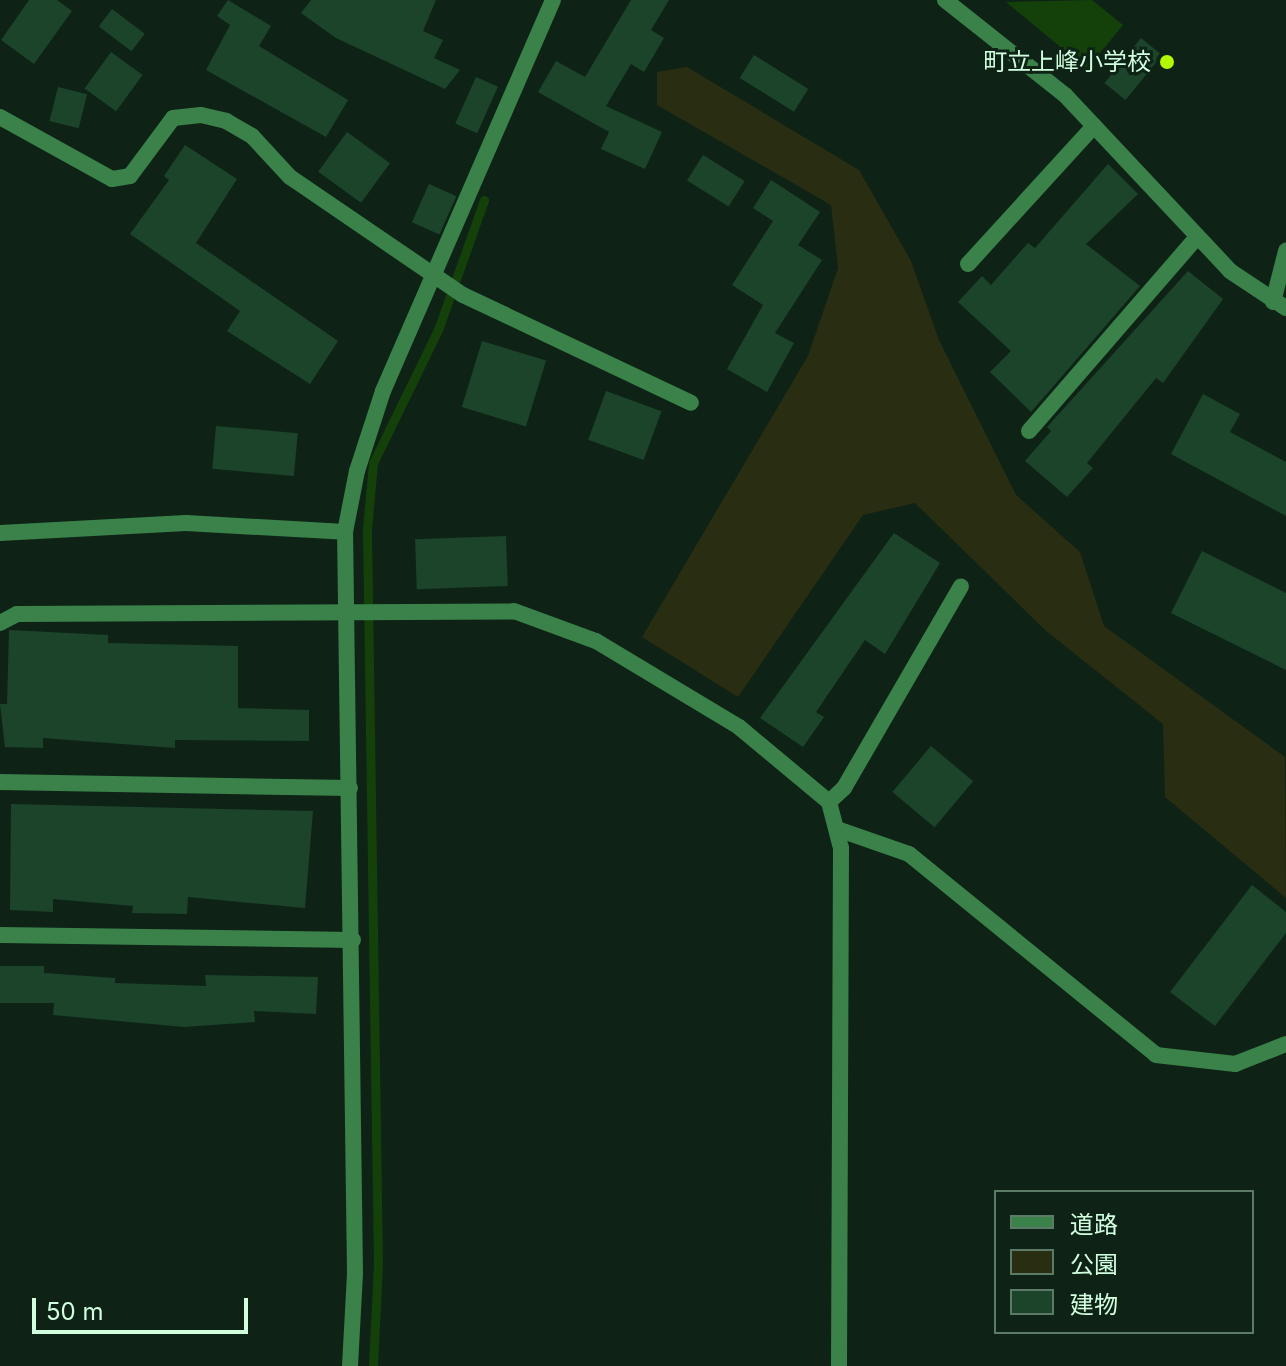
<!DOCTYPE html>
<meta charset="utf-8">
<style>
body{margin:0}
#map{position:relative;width:1286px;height:1366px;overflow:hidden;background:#0e2316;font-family:Inter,"Noto Sans JP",sans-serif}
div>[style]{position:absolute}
.green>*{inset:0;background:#292d12}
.water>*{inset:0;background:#14410a}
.stream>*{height:9px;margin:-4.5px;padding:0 4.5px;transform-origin:4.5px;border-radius:4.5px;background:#14410a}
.building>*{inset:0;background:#1b442b;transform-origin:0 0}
.minor>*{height:16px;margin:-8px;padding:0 8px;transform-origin:8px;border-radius:8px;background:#3a824a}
.dots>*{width:22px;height:22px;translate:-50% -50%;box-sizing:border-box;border:4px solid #0e2316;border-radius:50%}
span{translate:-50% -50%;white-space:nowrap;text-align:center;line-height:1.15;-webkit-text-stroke:6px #0e2316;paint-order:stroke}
.poi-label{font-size:24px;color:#d1fedf}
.right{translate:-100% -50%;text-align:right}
.legend{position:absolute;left:994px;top:1190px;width:260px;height:144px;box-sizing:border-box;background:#0e2316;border:2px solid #5c7b66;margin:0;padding:10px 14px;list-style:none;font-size:24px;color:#d1fedf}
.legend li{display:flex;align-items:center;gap:16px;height:40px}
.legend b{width:40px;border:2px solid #5c7b66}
.scale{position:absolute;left:32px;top:1298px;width:216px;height:36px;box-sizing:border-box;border:4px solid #d1fedf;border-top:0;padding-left:10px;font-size:24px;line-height:28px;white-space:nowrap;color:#d1fedf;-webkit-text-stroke:6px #0e2316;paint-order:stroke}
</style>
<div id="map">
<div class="green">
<div style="clip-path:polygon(687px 67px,859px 170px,911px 261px,939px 340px,1016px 495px,1080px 552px,1104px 626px,1285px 757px,1286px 898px,1165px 797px,1163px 724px,1045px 630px,915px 503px,863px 515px,738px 697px,642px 637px,808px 356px,838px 268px,831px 205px,657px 105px,657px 72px)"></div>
</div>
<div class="water">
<div style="clip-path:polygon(1092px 0,1123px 25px,1087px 69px,1006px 2px)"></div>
</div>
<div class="stream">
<div style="left:373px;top:1366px;width:101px;rotate:-87.2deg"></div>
<div style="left:378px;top:1265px;width:736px;rotate:-90.86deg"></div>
<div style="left:367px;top:529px;width:66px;rotate:-84.8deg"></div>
<div style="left:373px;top:463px;width:148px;rotate:-64deg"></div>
<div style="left:438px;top:330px;width:138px;rotate:-70.5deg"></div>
</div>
<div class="building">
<div style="clip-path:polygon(29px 0,57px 0,72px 11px,34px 64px,1px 40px)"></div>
<div style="clip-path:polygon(228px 0,271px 26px,259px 46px,348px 100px,326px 137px,206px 70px,230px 25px,217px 16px)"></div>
<div style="clip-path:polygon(311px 0,436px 0,423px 31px,443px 40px,434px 58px,460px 70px,445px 89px,336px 38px,301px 13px)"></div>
<div style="clip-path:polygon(631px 0,669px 0,651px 30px,664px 38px,644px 72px,631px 64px,606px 106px,662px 132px,645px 169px,601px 149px,609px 132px,538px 92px,556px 61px,585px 77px)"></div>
<div style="left:112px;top:9px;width:41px;height:22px;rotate:37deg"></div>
<div style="left:1141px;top:38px;width:27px;height:58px;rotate:39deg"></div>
<div style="left:111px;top:52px;width:39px;height:45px;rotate:36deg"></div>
<div style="left:754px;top:55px;width:64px;height:27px;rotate:32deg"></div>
<div style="left:476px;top:77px;width:24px;height:51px;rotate:24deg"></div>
<div style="left:58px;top:87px;width:30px;height:35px;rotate:14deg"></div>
<div style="left:347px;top:132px;width:53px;height:49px;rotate:36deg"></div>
<div style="clip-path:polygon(185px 145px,237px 179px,196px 243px,338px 341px,310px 384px,227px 331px,240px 311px,130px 234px,169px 180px,164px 176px)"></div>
<div style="left:703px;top:155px;width:49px;height:30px;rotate:32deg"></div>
<div style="clip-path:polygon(1108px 164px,1138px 194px,1086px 244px,1140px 286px,1031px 412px,990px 372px,1011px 351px,958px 302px,982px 276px,991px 285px,1028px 243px,1035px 248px)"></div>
<div style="clip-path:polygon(771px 180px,820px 212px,798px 245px,822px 260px,775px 333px,794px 343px,767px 392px,727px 369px,763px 305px,732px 285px,773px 221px,753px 208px)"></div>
<div style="left:429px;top:184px;width:30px;height:42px;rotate:24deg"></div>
<div style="clip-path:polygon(1188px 271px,1223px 299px,1163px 383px,1156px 378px,1087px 463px,1093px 468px,1067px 497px,1025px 461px,1051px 431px,1047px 427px)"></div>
<div style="left:482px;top:341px;width:67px;height:69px;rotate:17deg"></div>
<div style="left:606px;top:391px;width:59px;height:52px;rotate:20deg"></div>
<div style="clip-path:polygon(1203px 394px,1240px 414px,1230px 432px,1286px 462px,1286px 516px,1171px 454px)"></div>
<div style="left:216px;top:426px;width:82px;height:43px;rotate:5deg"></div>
<div style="clip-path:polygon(894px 533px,940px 563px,885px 654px,865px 640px,816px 712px,824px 717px,803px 747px,760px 718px)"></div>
<div style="left:506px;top:536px;width:50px;height:91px;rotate:88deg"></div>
<div style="clip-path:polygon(1202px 551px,1286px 593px,1286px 670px,1171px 613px)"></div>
<div style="clip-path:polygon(9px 630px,108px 635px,108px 643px,238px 646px,238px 708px,309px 710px,309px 741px,175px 740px,175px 748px,43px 738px,43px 748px,5px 747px,0 704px,7px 704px)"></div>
<div style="left:931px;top:746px;width:55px;height:60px;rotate:40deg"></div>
<div style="clip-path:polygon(11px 804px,313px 811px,305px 908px,188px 897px,187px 914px,132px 913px,133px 906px,53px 899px,53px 912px,10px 910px)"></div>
<div style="clip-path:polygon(1252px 885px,1286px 912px,1286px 933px,1215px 1026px,1170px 992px)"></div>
<div style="clip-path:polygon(0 966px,44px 966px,44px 973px,115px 978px,115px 983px,206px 986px,205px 975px,318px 977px,316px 1014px,254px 1011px,255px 1022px,184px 1027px,53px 1015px,54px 1003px,0 1003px)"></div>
</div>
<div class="minor">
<div style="left:945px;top:0;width:153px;rotate:38.4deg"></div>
<div style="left:1065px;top:95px;width:241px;rotate:46.8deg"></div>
<div style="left:1230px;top:271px;width:67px;rotate:33.5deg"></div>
<div style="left:0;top:117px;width:128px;rotate:29deg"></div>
<div style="left:112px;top:179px;width:18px;rotate:-9deg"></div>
<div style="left:130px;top:176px;width:72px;rotate:-53.4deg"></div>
<div style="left:173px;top:118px;width:28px;rotate:-6deg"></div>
<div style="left:201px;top:115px;width:26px;rotate:13deg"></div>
<div style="left:226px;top:121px;width:30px;rotate:30deg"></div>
<div style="left:252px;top:136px;width:56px;rotate:47.2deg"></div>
<div style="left:290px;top:177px;width:209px;rotate:34.3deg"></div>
<div style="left:463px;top:295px;width:252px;rotate:25.3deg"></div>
<div style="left:968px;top:264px;width:187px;rotate:-47.6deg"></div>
<div style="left:1273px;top:302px;width:53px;rotate:-75.7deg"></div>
<div style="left:1029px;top:431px;width:257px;rotate:-49.1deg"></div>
<div style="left:0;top:533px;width:186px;rotate:-3.1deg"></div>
<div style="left:186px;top:523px;width:159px;rotate:3.2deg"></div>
<div style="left:0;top:623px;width:19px;rotate:-28deg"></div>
<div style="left:17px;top:614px;width:497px;rotate:-0.3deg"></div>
<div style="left:514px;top:611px;width:87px;rotate:20.1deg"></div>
<div style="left:596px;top:641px;width:167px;rotate:31deg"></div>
<div style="left:739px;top:727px;width:117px;rotate:39.8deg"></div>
<div style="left:829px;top:802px;width:48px;rotate:75.4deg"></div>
<div style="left:841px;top:848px;width:518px;rotate:90.22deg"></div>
<div style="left:0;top:782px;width:350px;rotate:1deg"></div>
<div style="left:829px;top:802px;width:21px;rotate:-43deg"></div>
<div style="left:844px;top:788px;width:233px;rotate:-59.9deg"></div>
<div style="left:840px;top:830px;width:73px;rotate:19.2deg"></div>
<div style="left:909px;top:854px;width:318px;rotate:39.1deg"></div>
<div style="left:1156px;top:1055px;width:80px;rotate:6.5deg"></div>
<div style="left:1235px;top:1064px;width:55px;rotate:-21.4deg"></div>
<div style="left:0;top:935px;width:353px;rotate:0.8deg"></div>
<div style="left:350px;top:1366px;width:93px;rotate:-86.9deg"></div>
<div style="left:355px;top:1273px;width:741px;rotate:-90.77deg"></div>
<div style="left:345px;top:532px;width:62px;rotate:-78.9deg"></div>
<div style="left:357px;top:471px;width:84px;rotate:-72deg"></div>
<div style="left:383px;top:391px;width:426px;rotate:-66.5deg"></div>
</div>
<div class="dots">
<div style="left:1167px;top:62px;background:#b4f803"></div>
</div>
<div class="poi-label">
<span class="right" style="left:1151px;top:62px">町立上峰小学校</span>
</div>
<ul class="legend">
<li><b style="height:10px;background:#3a824a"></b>道路</li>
<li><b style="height:22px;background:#292d12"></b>公園</li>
<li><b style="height:22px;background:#1b442b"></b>建物</li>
</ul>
<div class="scale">50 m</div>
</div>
